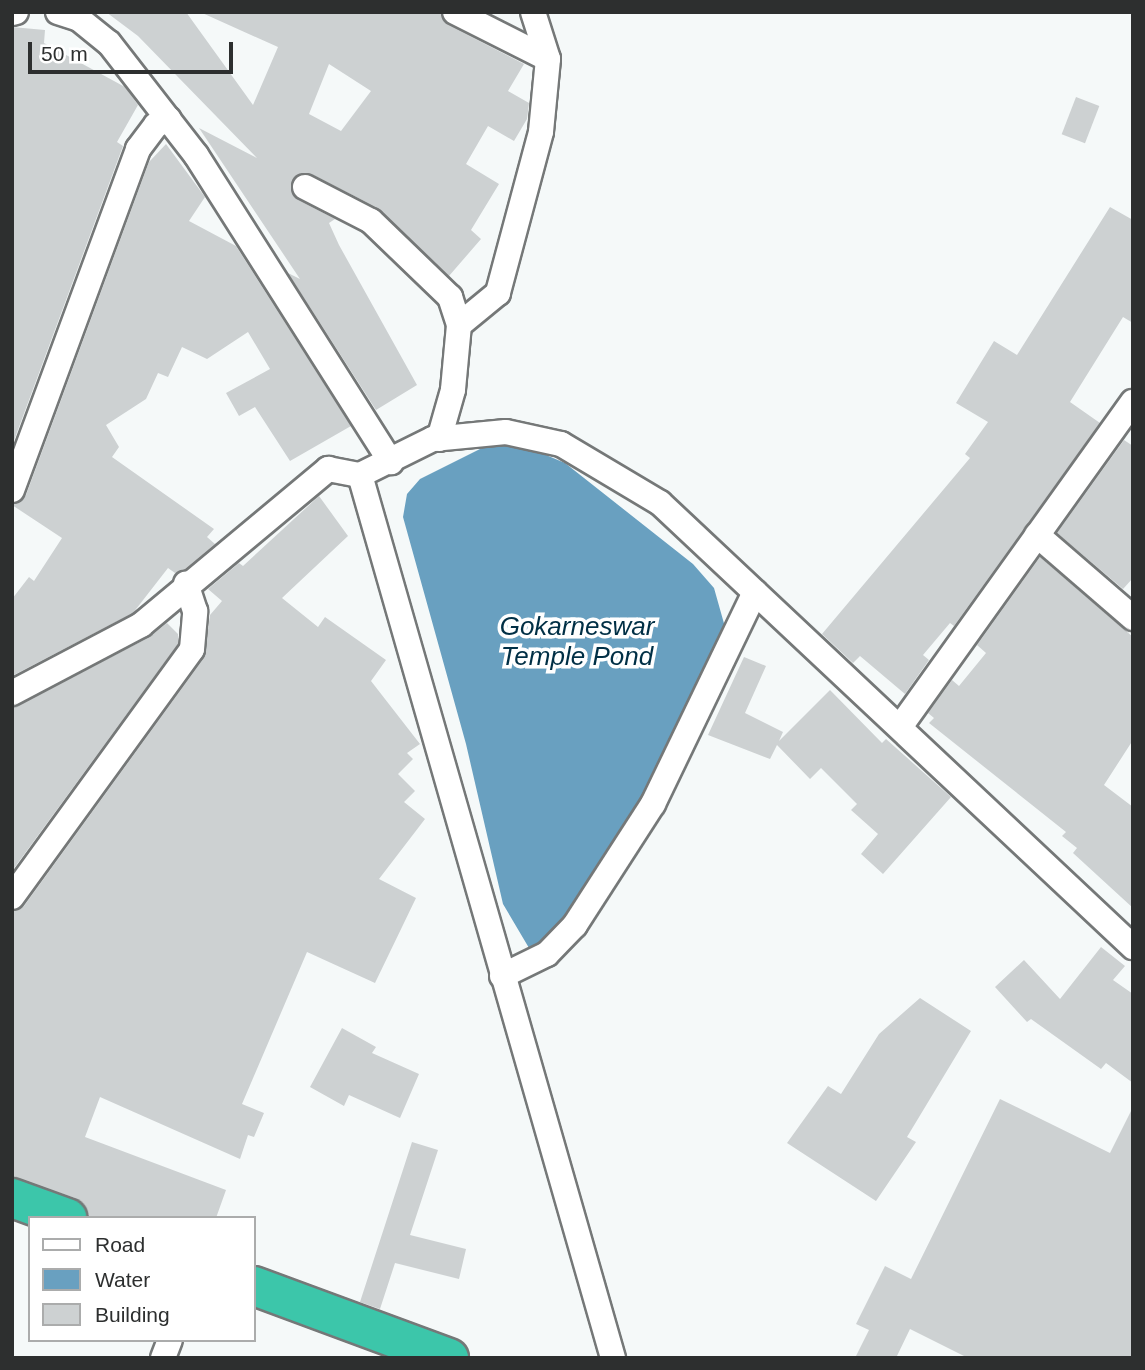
<!DOCTYPE html>
<style>
body{margin:0}
#map{position:relative;width:1145px;height:1370px;overflow:hidden;background:#f5f9f9;font-family:Helvetica,sans-serif}
div>[style]{position:absolute}
.water>*{inset:0;background:#69a0c0}
.building>*{inset:0;background:#cdd1d2;transform-origin:0 0}
.roads{filter:drop-shadow(2px 0 #757878) drop-shadow(-2px 0 #757878) drop-shadow(0 2px #757878) drop-shadow(0 -2px #757878)}
.street>*{height:24px;margin:-12px;padding:0 12px;transform-origin:12px;border-radius:12px;background:#fff}
.highway>*{height:38px;margin:-19px;padding:0 19px;transform-origin:19px;border-radius:19px;background:#3cc6aa}
span{translate:-50% -50%;white-space:nowrap;text-align:center;line-height:1.15;-webkit-text-stroke:7px #fff;paint-order:stroke}
.water-label{font-size:26px;color:#002f45;font-style:italic}
.frame{position:absolute;inset:0;border:14px solid #2d2f2f;pointer-events:none}
.legend{position:absolute;left:28px;top:1216px;width:228px;height:126px;box-sizing:border-box;background:#fff;border:2px solid #abacac;margin:0;padding:9px 12px;list-style:none;font-size:21px;color:#2d2f2f}
.legend li{display:flex;align-items:center;gap:14px;height:35px}
.legend b{width:35px;border:2px solid #abacac}
.scale{position:absolute;left:28px;top:42px;width:205px;height:32px;box-sizing:border-box;border:4px solid #2d2f2f;border-top:0;padding-left:9px;font-size:21px;line-height:24px;white-space:nowrap;color:#2d2f2f;-webkit-text-stroke:5px #fff;paint-order:stroke}
</style>
<div id="map">
<div class="water">
<div style="clip-path:polygon(515px 442px,565px 463px,693px 564px,714px 588px,725px 627px,663px 775px,562px 929px,529px 948px,503px 904px,466px 744px,403px 517px,407px 494px,420px 479px,490px 444px)"></div>
</div>
<div class="building">
<div style="clip-path:polygon(evenodd,106px 12px,186px 12px,253px 105px,278px 47px,200px 12px,440px 12px,448px 25px,524px 64px,508px 91px,529px 103px,527px 119px,514px 141px,488px 126px,466px 164px,499px 184px,471px 230px,481px 239px,449px 276px,378px 208px,311px 174px,292px 181px,298px 200px,335px 219px,329px 223px,339px 245px,417px 385px,376px 410px,288px 273px,300px 279px,199px 128px,257px 158px,138px 36px,106px 12px,329px 64px,371px 91px,341px 131px,309px 114px,329px 64px)"></div>
<div style="clip-path:polygon(12px 27px,45px 30px,44px 43px,125px 87px,138px 105px,117px 142px,123px 146px,12px 446px)"></div>
<div style="left:1076px;top:97px;width:25px;height:40px;rotate:21deg"></div>
<div style="clip-path:polygon(166px 144px,205px 197px,189px 221px,236px 246px,351px 426px,290px 461px,255px 407px,239px 416px,226px 393px,270px 369px,248px 332px,207px 359px,182px 347px,168px 377px,158px 373px,146px 399px,106px 425px,119px 447px,112px 457px,214px 529px,207px 537px,215px 544px,185px 569px,175px 573px,168px 568px,133px 613px,12px 676px,12px 599px,29px 577px,34px 581px,62px 538px,12px 505px,26px 495px,149px 162px)"></div>
<div style="clip-path:polygon(1110px 207px,1133px 220px,1133px 323px,1123px 317px,1070px 402px,1100px 423px,954px 626px,950px 623px,923px 655px,929px 660px,905px 694px,860px 656px,853px 663px,822px 634px,970px 458px,965px 454px,988px 422px,956px 403px,994px 341px,1017px 355px)"></div>
<div style="clip-path:polygon(1124px 440px,1133px 446px,1133px 578px,1123px 589px,1057px 533px)"></div>
<div style="clip-path:polygon(319px 496px,348px 536px,282px 598px,318px 627px,325px 617px,386px 660px,371px 681px,420px 744px,407px 753px,413px 759px,398px 774px,415px 791px,404px 802px,425px 819px,379px 879px,416px 898px,375px 983px,307px 952px,242px 1104px,264px 1113px,254px 1137px,248px 1135px,240px 1159px,100px 1097px,85px 1137px,226px 1190px,216px 1218px,88px 1218px,75px 1198px,12px 1177px,12px 912px,24px 906px,204px 658px,210px 615px,222px 601px,208px 589px,239px 563px,243px 566px)"></div>
<div style="clip-path:polygon(1040px 557px,1133px 637px,1133px 740px,1104px 785px,1133px 807px,1133px 908px,1073px 853px,1077px 848px,1062px 836px,1066px 832px,929px 723px,934px 718px,928px 713px,952px 680px,959px 686px,986px 653px,977px 645px)"></div>
<div style="clip-path:polygon(167px 623px,178px 634px,178px 644px,12px 871px,12px 708px,148px 638px)"></div>
<div style="clip-path:polygon(744px 657px,766px 666px,745px 713px,783px 732px,779px 741px,830px 690px,882px 743px,886px 739px,951px 797px,883px 874px,861px 854px,878px 834px,851px 810px,857px 804px,821px 768px,810px 779px,777px 745px,770px 759px,708px 735px)"></div>
<div style="clip-path:polygon(1101px 947px,1125px 966px,1113px 980px,1133px 994px,1133px 1083px,1106px 1063px,1101px 1069px,1031px 1019px,1027px 1022px,995px 987px,1024px 960px,1060px 999px)"></div>
<div style="clip-path:polygon(920px 998px,971px 1031px,907px 1137px,916px 1142px,876px 1201px,787px 1143px,828px 1086px,841px 1094px,879px 1034px)"></div>
<div style="clip-path:polygon(342px 1028px,376px 1047px,372px 1053px,419px 1074px,400px 1118px,349px 1095px,344px 1106px,310px 1087px)"></div>
<div style="clip-path:polygon(1000px 1099px,1110px 1153px,1133px 1107px,1133px 1358px,968px 1358px,910px 1329px,896px 1358px,855px 1358px,869px 1330px,856px 1324px,885px 1266px,911px 1279px)"></div>
<div style="clip-path:polygon(412px 1142px,438px 1150px,410px 1235px,466px 1249px,459px 1279px,395px 1263px,380px 1309px,360px 1302px)"></div>
</div>
<div class="roads">
<div class="street">
<div style="left:58px;top:12px;width:22px;rotate:18deg"></div>
<div style="left:79px;top:19px;width:38px;rotate:39deg"></div>
<div style="left:109px;top:43px;width:142px;rotate:52.2deg"></div>
<div style="left:196px;top:155px;width:364px;rotate:57.6deg"></div>
<div style="left:455px;top:12px;width:104px;rotate:26.8deg"></div>
<div style="left:548px;top:59px;width:73px;rotate:95.5deg"></div>
<div style="left:541px;top:132px;width:167px;rotate:105deg"></div>
<div style="left:498px;top:293px;width:50px;rotate:140.6deg"></div>
<div style="left:533px;top:12px;width:49px;rotate:72.3deg"></div>
<div style="left:12px;top:13px;width:4px;rotate:-14deg"></div>
<div style="left:305px;top:187px;width:74px;rotate:27.3deg"></div>
<div style="left:371px;top:221px;width:110px;rotate:43.9deg"></div>
<div style="left:450px;top:297px;width:29px;rotate:72deg"></div>
<div style="left:459px;top:325px;width:65px;rotate:95.3deg"></div>
<div style="left:453px;top:390px;width:51px;rotate:105.9deg"></div>
<div style="left:360px;top:475px;width:919px;rotate:74.01deg"></div>
<div style="left:12px;top:490px;width:364px;rotate:-69.7deg"></div>
<div style="left:138px;top:149px;width:30px;rotate:-53deg"></div>
<div style="left:156px;top:125px;width:14px;rotate:-25deg"></div>
<div style="left:1037px;top:535px;width:127px;rotate:40.8deg"></div>
<div style="left:12px;top:693px;width:146px;rotate:-27.8deg"></div>
<div style="left:141px;top:625px;width:244px;rotate:-39.8deg"></div>
<div style="left:328px;top:469px;width:33px;rotate:11deg"></div>
<div style="left:360px;top:475px;width:81px;rotate:-26.3deg"></div>
<div style="left:433px;top:439px;width:73px;rotate:-5.5deg"></div>
<div style="left:506px;top:432px;width:56px;rotate:12.3deg"></div>
<div style="left:561px;top:444px;width:115px;rotate:30.8deg"></div>
<div style="left:660px;top:503px;width:649px;rotate:43.19deg"></div>
<div style="left:900px;top:727px;width:400px;rotate:-54.4deg"></div>
<div style="left:12px;top:897px;width:306px;rotate:-54deg"></div>
<div style="left:192px;top:649px;width:38px;rotate:-85deg"></div>
<div style="left:195px;top:611px;width:29px;rotate:-108deg"></div>
<div style="left:502px;top:976px;width:50px;rotate:-26.1deg"></div>
<div style="left:547px;top:954px;width:40px;rotate:-46deg"></div>
<div style="left:575px;top:925px;width:144px;rotate:-57.2deg"></div>
<div style="left:653px;top:804px;width:235px;rotate:-64.3deg"></div>
<div style="left:163px;top:1358px;width:19px;rotate:-69deg"></div>
</div>
<div class="highway">
<div style="left:12px;top:1198px;width:59px;rotate:20deg"></div>
<div style="left:254px;top:1286px;width:208px;rotate:20.3deg"></div>
</div>
</div>
<div class="water-label">
<span style="left:577px;top:642px">Gokarneswar<br>Temple Pond</span>
</div>
<div class="frame"></div>
<ul class="legend">
<li><b style="height:9px;background:#fff"></b>Road</li>
<li><b style="height:19px;background:#69a0c0"></b>Water</li>
<li><b style="height:19px;background:#cdd1d2"></b>Building</li>
</ul>
<div class="scale">50 m</div>
</div>
